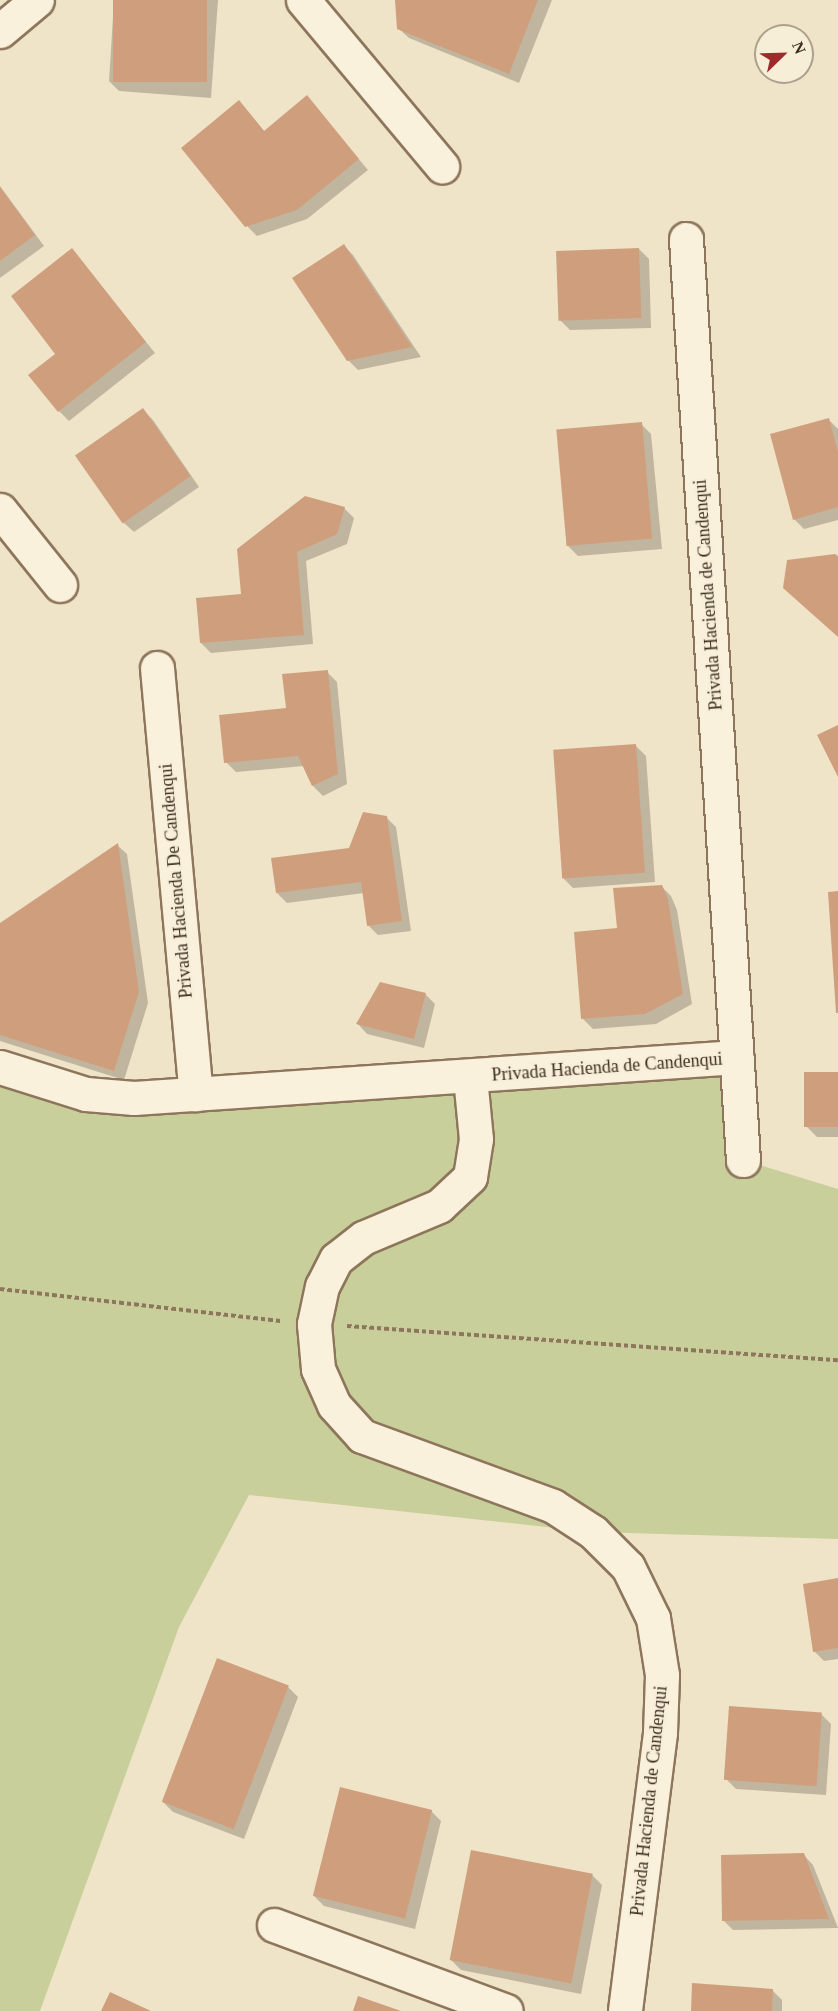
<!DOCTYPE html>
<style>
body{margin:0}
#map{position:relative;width:838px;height:2011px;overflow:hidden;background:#f0e4c8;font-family:Georgia,serif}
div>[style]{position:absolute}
.green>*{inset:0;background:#c9cf9b}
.shadow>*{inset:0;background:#0003}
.building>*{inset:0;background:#cf9f7d;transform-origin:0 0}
.path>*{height:4px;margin-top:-2px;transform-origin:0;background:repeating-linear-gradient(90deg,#8d765c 0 4.5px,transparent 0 7.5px)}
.roads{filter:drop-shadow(2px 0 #8d765c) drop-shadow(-2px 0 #8d765c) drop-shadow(0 2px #8d765c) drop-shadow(0 -2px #8d765c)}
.street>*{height:33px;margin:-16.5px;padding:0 16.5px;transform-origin:16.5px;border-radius:16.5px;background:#faf1dc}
span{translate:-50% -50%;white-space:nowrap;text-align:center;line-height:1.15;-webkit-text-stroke:4.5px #f7eed8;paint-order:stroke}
.street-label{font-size:18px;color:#3d2e20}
.north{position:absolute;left:754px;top:24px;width:60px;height:60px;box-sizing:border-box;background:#f7eed8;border:2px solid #ada18e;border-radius:50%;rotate:67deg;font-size:16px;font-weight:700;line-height:24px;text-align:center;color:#3d2e20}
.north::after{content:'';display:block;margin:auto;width:21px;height:27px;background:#9e2a2b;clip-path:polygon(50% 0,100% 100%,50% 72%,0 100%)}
</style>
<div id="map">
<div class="green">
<div style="clip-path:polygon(737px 1057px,743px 1160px,838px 1189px,838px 1539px,593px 1532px,249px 1495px,179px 1627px,40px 2011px,0 2011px,0 1067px,86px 1094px)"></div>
</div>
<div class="shadow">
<div style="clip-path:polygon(114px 0,218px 0,211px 98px,119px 91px,109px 81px)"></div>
<div style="clip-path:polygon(397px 0,552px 0,519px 83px,409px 38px,398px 28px)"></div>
<div style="clip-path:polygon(307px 97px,368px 170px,307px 219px,257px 236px,247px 226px,248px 112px,265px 132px)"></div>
<div style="clip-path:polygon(0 186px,44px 246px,0 278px)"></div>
<div style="clip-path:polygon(343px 245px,353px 255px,421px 357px,358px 370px,348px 360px)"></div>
<div style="clip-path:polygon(639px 249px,649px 259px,651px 328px,570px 330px,560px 320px)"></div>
<div style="clip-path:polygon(72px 250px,155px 353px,69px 421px,59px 411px,57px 354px)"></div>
<div style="clip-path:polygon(143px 410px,153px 420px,199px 487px,134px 532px,124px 523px)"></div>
<div style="clip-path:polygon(829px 420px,838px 429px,838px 520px,804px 529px,794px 519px)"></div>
<div style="clip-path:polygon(641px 424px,651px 434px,662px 549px,578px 556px,568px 546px)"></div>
<div style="clip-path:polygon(344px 508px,354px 518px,347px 544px,306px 561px,313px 644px,211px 653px,201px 643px,242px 596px)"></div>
<div style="clip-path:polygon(327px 672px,337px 682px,347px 784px,323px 796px,313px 786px,304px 766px,236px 772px,226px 762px)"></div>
<div style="clip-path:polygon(636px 746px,646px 756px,655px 882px,573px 888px,563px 878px)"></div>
<div style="clip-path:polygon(386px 817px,396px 827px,411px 931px,378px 935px,368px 925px,364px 893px,287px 903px,277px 893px,350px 849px)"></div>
<div style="clip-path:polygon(117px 845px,127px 854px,148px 1003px,124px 1080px,0 1041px,0 925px)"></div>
<div style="clip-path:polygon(661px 886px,671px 896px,677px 910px,692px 1004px,656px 1024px,593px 1029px,583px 1019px,619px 930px)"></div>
<div style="clip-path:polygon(425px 994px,435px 1004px,424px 1048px,367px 1034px,358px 1024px)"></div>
<div style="clip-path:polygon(838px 1074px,838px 1137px,817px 1137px,807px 1127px)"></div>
<div style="clip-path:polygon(838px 1580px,838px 1659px,824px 1661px,814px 1651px)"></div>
<div style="clip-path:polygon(288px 1687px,298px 1697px,244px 1839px,173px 1812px,163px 1802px)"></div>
<div style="clip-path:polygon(821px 1714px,831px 1724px,826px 1795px,736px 1789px,726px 1779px)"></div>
<div style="clip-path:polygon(431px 1811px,441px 1821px,415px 1929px,324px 1906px,314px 1896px)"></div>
<div style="clip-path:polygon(803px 1854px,813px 1865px,838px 1928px,733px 1930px,723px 1920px)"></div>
<div style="clip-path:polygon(592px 1875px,602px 1885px,581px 1994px,461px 1970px,451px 1960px)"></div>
<div style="clip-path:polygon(772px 1990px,782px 2000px,782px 2011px,692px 2011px)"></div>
</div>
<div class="building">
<div style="left:113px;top:0;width:94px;height:82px"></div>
<div style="clip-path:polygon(395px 0,538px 0,509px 74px,397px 29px)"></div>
<div style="clip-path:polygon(307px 95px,359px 159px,297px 210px,245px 227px,181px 148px,239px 100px,264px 131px)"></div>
<div style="clip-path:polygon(0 187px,35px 235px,0 261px)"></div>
<div style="clip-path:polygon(344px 244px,412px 347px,347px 361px,292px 278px)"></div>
<div style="clip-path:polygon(72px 248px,146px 342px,58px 412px,28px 375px,55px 354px,11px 296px)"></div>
<div style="left:639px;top:248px;width:70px;height:83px;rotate:88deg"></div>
<div style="left:143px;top:408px;width:83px;height:83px;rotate:55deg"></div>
<div style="clip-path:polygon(829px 418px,838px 452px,838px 507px,793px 520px,770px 434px)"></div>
<div style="left:642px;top:422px;width:117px;height:86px;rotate:85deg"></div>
<div style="clip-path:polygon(305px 496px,345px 507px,337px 534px,297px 552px,304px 635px,200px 643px,196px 598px,241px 594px,237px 549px)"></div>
<div style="clip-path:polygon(835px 554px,838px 556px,838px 637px,783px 588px,787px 560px)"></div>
<div style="clip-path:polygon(328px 670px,338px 774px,312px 786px,298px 756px,224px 763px,219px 715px,286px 708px,282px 674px)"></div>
<div style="clip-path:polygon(838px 725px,838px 777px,817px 735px)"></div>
<div style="left:636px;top:744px;width:129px;height:83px;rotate:86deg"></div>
<div style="clip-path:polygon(363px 812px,387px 816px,402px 921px,367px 926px,361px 882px,276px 893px,271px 858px,349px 848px)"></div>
<div style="clip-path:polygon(118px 843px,139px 992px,114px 1071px,0 1035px,0 923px)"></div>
<div style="clip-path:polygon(662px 885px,668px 899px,683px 994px,645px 1014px,581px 1019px,574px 932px,617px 928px,613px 888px)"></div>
<div style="clip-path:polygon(838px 891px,838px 1013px,836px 1013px,828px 892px)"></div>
<div style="clip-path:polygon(380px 982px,426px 993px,414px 1039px,356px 1024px)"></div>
<div style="left:838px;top:1072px;width:55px;height:34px;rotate:90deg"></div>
<div style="clip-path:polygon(838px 1578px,838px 1648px,813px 1652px,803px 1584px)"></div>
<div style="left:217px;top:1658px;width:77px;height:154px;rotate:21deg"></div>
<div style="left:729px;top:1706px;width:93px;height:74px;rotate:4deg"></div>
<div style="left:340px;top:1787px;width:95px;height:112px;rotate:14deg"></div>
<div style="left:471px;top:1850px;width:124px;height:112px;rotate:11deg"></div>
<div style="clip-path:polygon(804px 1853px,829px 1919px,722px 1921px,721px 1855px)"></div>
<div style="clip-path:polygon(692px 1983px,773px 1989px,772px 2011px,691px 2011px)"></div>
<div style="clip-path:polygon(110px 1992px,151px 2011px,101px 2011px)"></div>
<div style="clip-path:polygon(358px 1996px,401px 2011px,353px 2011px)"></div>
</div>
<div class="path">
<div style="left:0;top:1289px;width:284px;rotate:6.5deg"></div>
<div style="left:347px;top:1326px;width:492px;rotate:4deg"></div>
</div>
<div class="roads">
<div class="street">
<div style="left:303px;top:0;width:217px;rotate:50.1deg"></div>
<div style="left:0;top:31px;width:48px;rotate:-40deg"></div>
<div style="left:686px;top:239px;width:923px;rotate:86.46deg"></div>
<div style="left:0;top:510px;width:96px;rotate:51.3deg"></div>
<div style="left:157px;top:668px;width:428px;rotate:84.8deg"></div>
<div style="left:0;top:1067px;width:90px;rotate:17.4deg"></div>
<div style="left:86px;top:1094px;width:48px;rotate:4.8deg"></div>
<div style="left:134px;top:1098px;width:604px;rotate:-3.89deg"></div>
<div style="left:470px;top:1077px;width:62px;rotate:84.5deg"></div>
<div style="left:476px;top:1139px;width:38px;rotate:99deg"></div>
<div style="left:470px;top:1177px;width:42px;rotate:136.9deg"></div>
<div style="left:439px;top:1206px;width:82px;rotate:157.2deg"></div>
<div style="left:363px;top:1238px;width:34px;rotate:142deg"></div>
<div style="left:336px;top:1259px;width:30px;rotate:117deg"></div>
<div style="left:322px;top:1286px;width:39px;rotate:102deg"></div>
<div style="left:314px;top:1324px;width:45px;rotate:84.9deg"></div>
<div style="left:318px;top:1369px;width:39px;rotate:66deg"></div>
<div style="left:334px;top:1405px;width:42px;rotate:47.9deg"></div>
<div style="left:362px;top:1436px;width:203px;rotate:20.1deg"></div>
<div style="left:553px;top:1506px;width:48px;rotate:33deg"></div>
<div style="left:593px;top:1532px;width:49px;rotate:45deg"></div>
<div style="left:628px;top:1567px;width:57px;rotate:63.9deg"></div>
<div style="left:653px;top:1618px;width:58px;rotate:81deg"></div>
<div style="left:662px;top:1675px;width:58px;rotate:92deg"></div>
<div style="left:660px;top:1733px;width:280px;rotate:97.2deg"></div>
<div style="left:274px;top:1925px;width:247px;rotate:20.3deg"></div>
</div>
</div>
<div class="street-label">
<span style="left:708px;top:595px;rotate:-94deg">Privada Hacienda de Candenqui</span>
<span style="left:176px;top:881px;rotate:-95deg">Privada Hacienda De Candenqui</span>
<span style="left:607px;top:1067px;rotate:-4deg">Privada Hacienda de Candenqui</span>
<span style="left:649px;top:1801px;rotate:-84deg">Privada Hacienda de Candenqui</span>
</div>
<div class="north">N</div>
</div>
